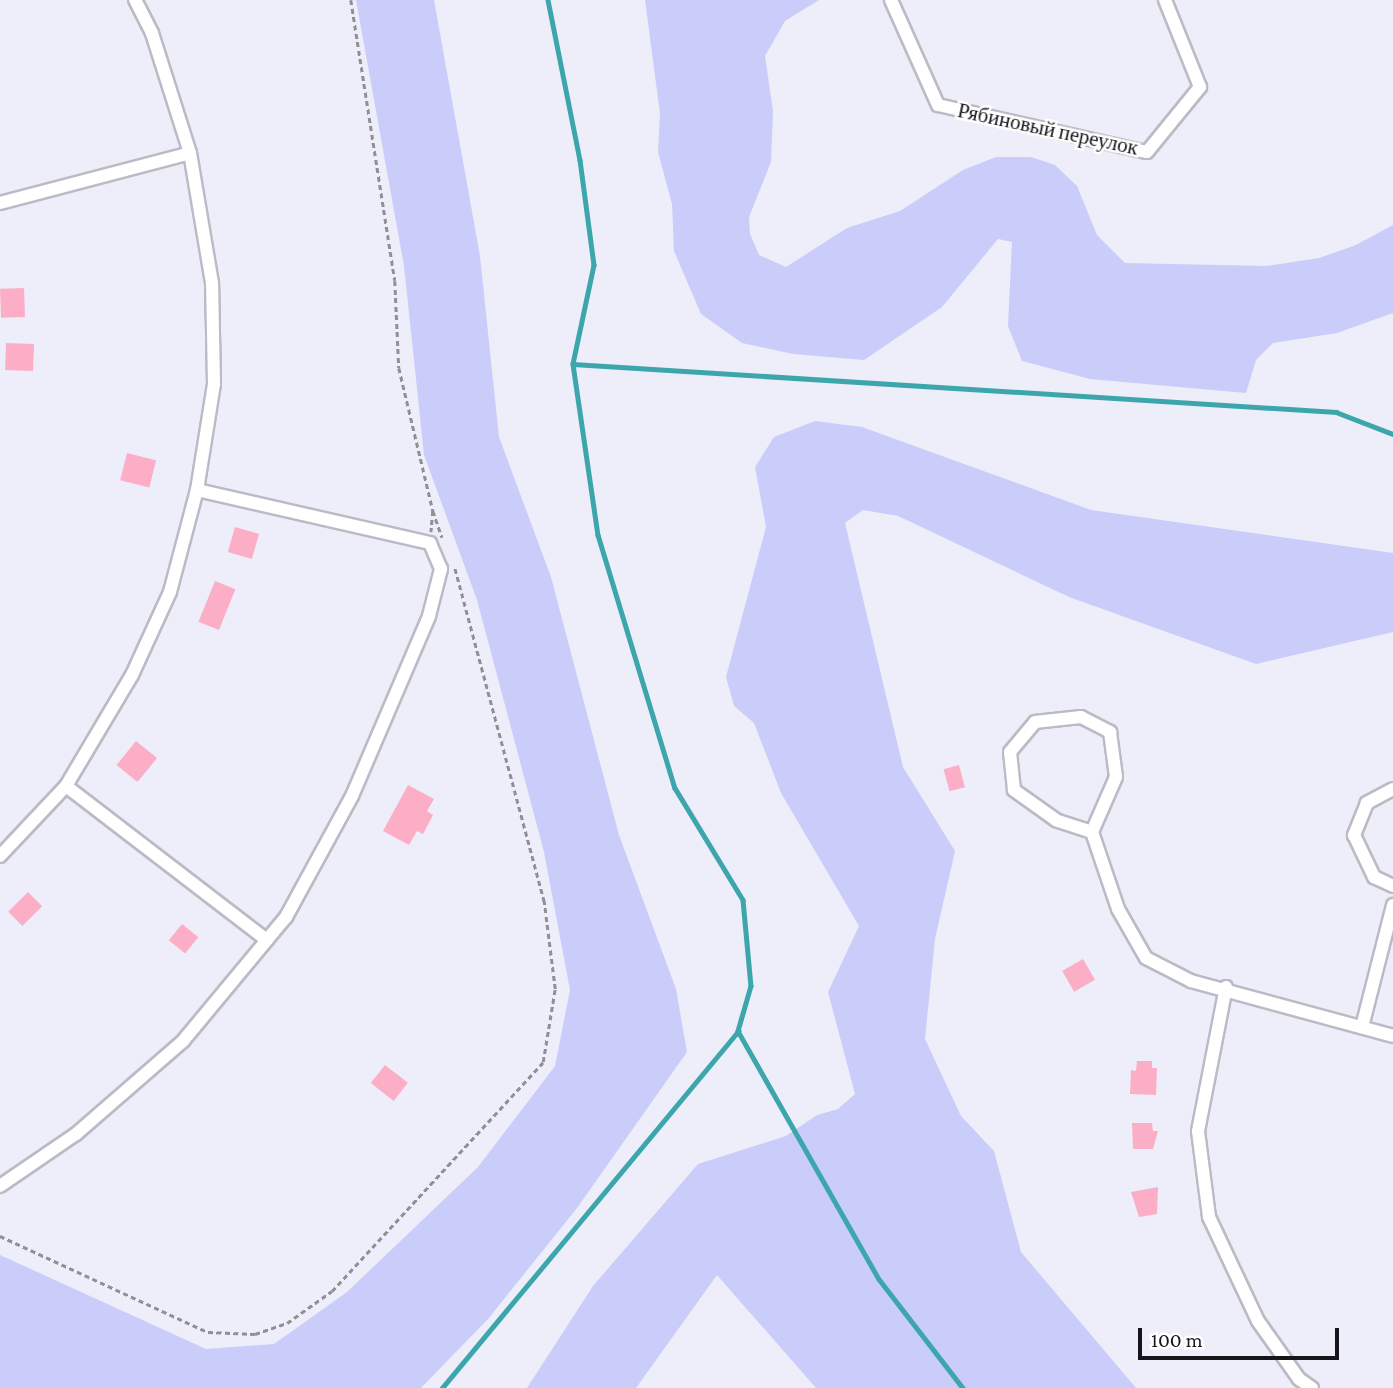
<!DOCTYPE html>
<meta charset="utf-8">
<style>
body{margin:0}
#map{position:relative;width:1393px;height:1388px;overflow:hidden;background:#edeef9;font-family:"Crimson Pro",serif}
div>[style]{position:absolute}
.green>*{inset:0;background:#cacdf9}
.stream>*{height:4.5px;margin:-2.25px;padding:0 2.25px;transform-origin:2.25px;border-radius:2.25px;background:#3da6ad}
.building>*{inset:0;background:#fcaec6;transform-origin:0 0}
.path>*{height:2.5px;margin-top:-1.25px;transform-origin:0;background:repeating-linear-gradient(90deg,#8f8f97 0 5px,transparent 0 8.5px)}
.roads{filter:drop-shadow(2px 0 #babbc5) drop-shadow(-2px 0 #babbc5) drop-shadow(0 2px #babbc5) drop-shadow(0 -2px #babbc5)}
.minor>*{height:12px;margin:-6px;padding:0 6px;transform-origin:6px;border-radius:6px;background:#fff}
span{translate:-50% -50%;white-space:nowrap;text-align:center;line-height:1.15;-webkit-text-stroke:5px #fff;paint-order:stroke}
.street-label{font-size:21px;color:#16161a}
.scale{position:absolute;left:1138px;top:1328px;width:201px;height:32px;box-sizing:border-box;border:4px solid #16161a;border-top:0;padding-left:9px;font-size:21px;line-height:24px;white-space:nowrap;color:#16161a;-webkit-text-stroke:5px #fff;paint-order:stroke}
</style>
<div id="map">
<div class="green">
<div style="clip-path:polygon(356px 0,434px 0,480px 256px,499px 437px,551px 577px,619px 835px,676px 989px,687px 1052px,577px 1208px,488px 1319px,421px 1388px,0 1388px,0 1255px,206px 1349px,274px 1344px,347px 1292px,478px 1167px,555px 1066px,570px 990px,544px 852px,477px 600px,424px 455px,404px 266px)"></div>
<div style="clip-path:polygon(645px 0,819px 0,785px 21px,765px 56px,773px 111px,771px 162px,749px 217px,750px 234px,759px 255px,786px 267px,847px 228px,900px 211px,963px 170px,996px 157px,1031px 157px,1055px 165px,1077px 186px,1097px 235px,1125px 263px,1267px 266px,1319px 258px,1356px 245px,1393px 225px,1393px 313px,1337px 333px,1273px 343px,1256px 360px,1246px 393px,1090px 379px,1022px 361px,1008px 326px,1012px 242px,998px 239px,942px 307px,864px 360px,793px 354px,742px 343px,701px 314px,674px 251px,672px 204px,658px 152px,660px 114px)"></div>
<div style="clip-path:polygon(815px 421px,862px 427px,1091px 510px,1393px 553px,1393px 632px,1256px 664px,1069px 597px,898px 516px,863px 510px,845px 523px,903px 767px,955px 851px,935px 939px,925px 1039px,961px 1116px,994px 1151px,1021px 1252px,1136px 1388px,816px 1388px,717px 1275px,636px 1388px,527px 1388px,593px 1286px,698px 1164px,786px 1136px,817px 1115px,838px 1109px,855px 1094px,828px 992px,859px 926px,781px 793px,754px 723px,734px 706px,726px 677px,766px 527px,755px 467px,774px 437px)"></div>
</div>
<div class="stream">
<div style="left:548px;top:0;width:163px;rotate:78.7deg"></div>
<div style="left:580px;top:160px;width:106px;rotate:82.4deg"></div>
<div style="left:594px;top:265px;width:101px;rotate:102deg"></div>
<div style="left:573px;top:364px;width:173px;rotate:81.7deg"></div>
<div style="left:598px;top:535px;width:264px;rotate:73.1deg"></div>
<div style="left:675px;top:788px;width:131px;rotate:58.7deg"></div>
<div style="left:743px;top:900px;width:86px;rotate:84.7deg"></div>
<div style="left:751px;top:986px;width:47px;rotate:106.1deg"></div>
<div style="left:738px;top:1031px;width:285px;rotate:60.4deg"></div>
<div style="left:879px;top:1279px;width:138px;rotate:52.4deg"></div>
<div style="left:573px;top:364px;width:765px;rotate:3.6deg"></div>
<div style="left:1336px;top:412px;width:61px;rotate:21.1deg"></div>
<div style="left:442px;top:1388px;width:464px;rotate:-50.3deg"></div>
</div>
<div class="building">
<div style="left:24px;top:288px;width:29px;height:24px;rotate:88deg"></div>
<div style="left:6px;top:343px;width:28px;height:27px;rotate:2deg"></div>
<div style="left:127px;top:453px;width:30px;height:28px;rotate:14deg"></div>
<div style="left:235px;top:527px;width:25px;height:26px;rotate:16deg"></div>
<div style="left:215px;top:581px;width:22px;height:44px;rotate:22deg"></div>
<div style="left:136px;top:741px;width:27px;height:31px;rotate:39deg"></div>
<div style="left:959px;top:765px;width:23px;height:16px;rotate:75deg"></div>
<div style="clip-path:polygon(408px 785px,434px 799px,427px 811px,433px 815px,423px 834px,417px 831px,409px 845px,383px 831px)"></div>
<div style="left:28px;top:892px;width:20px;height:28px;rotate:45deg"></div>
<div style="left:182px;top:924px;width:21px;height:21px;rotate:39deg"></div>
<div style="left:1083px;top:959px;width:24px;height:24px;rotate:60deg"></div>
<div style="clip-path:polygon(1137px 1061px,1152px 1061px,1152px 1068px,1157px 1068px,1156px 1095px,1130px 1094px,1131px 1070px,1136px 1071px)"></div>
<div style="left:385px;top:1065px;width:29px;height:23px;rotate:38deg"></div>
<div style="clip-path:polygon(1132px 1123px,1152px 1123px,1153px 1131px,1158px 1131px,1153px 1149px,1133px 1149px)"></div>
<div style="clip-path:polygon(1158px 1187px,1157px 1214px,1139px 1217px,1131px 1192px)"></div>
</div>
<div class="path">
<div style="left:351px;top:0;width:284px;rotate:81.1deg"></div>
<div style="left:395px;top:281px;width:87px;rotate:87.4deg"></div>
<div style="left:399px;top:368px;width:147px;rotate:76.6deg"></div>
<div style="left:433px;top:511px;width:21px;rotate:95deg"></div>
<div style="left:433px;top:511px;width:28px;rotate:71deg"></div>
<div style="left:0;top:1236px;width:229px;rotate:24.8deg"></div>
<div style="left:208px;top:1332px;width:47px;rotate:2.4deg"></div>
<div style="left:255px;top:1334px;width:34px;rotate:-19deg"></div>
<div style="left:287px;top:1323px;width:55px;rotate:-35.4deg"></div>
<div style="left:332px;top:1291px;width:311px;rotate:-47.3deg"></div>
<div style="left:543px;top:1062px;width:74px;rotate:-80.7deg"></div>
<div style="left:555px;top:989px;width:88px;rotate:-97.2deg"></div>
<div style="left:544px;top:902px;width:345px;rotate:-105deg"></div>
</div>
<div class="roads">
<div class="minor">
<div style="left:891px;top:0;width:115px;rotate:65.9deg"></div>
<div style="left:938px;top:105px;width:214px;rotate:12.7deg"></div>
<div style="left:1147px;top:152px;width:84px;rotate:-50.8deg"></div>
<div style="left:1200px;top:87px;width:94px;rotate:-111.9deg"></div>
<div style="left:0;top:203px;width:196px;rotate:-14.7deg"></div>
<div style="left:66px;top:786px;width:253px;rotate:37.5deg"></div>
<div style="left:1393px;top:789px;width:30px;rotate:152deg"></div>
<div style="left:1367px;top:803px;width:35px;rotate:112deg"></div>
<div style="left:1354px;top:835px;width:47px;rotate:64.5deg"></div>
<div style="left:1374px;top:877px;width:21px;rotate:25deg"></div>
<div style="left:1092px;top:832px;width:38px;rotate:-162deg"></div>
<div style="left:1056px;top:820px;width:52px;rotate:-144.5deg"></div>
<div style="left:1014px;top:790px;width:38px;rotate:-96deg"></div>
<div style="left:1010px;top:752px;width:39px;rotate:-50deg"></div>
<div style="left:1035px;top:722px;width:46px;rotate:-6.2deg"></div>
<div style="left:1081px;top:717px;width:33px;rotate:27deg"></div>
<div style="left:1110px;top:732px;width:45px;rotate:82.4deg"></div>
<div style="left:1116px;top:777px;width:60px;rotate:113.6deg"></div>
<div style="left:1092px;top:832px;width:81px;rotate:71.3deg"></div>
<div style="left:1118px;top:909px;width:56px;rotate:60.3deg"></div>
<div style="left:1146px;top:958px;width:51px;rotate:27.1deg"></div>
<div style="left:1191px;top:981px;width:209px;rotate:15.2deg"></div>
<div style="left:0;top:856px;width:96px;rotate:-46.7deg"></div>
<div style="left:66px;top:786px;width:129px;rotate:-59.3deg"></div>
<div style="left:132px;top:675px;width:91px;rotate:-65.4deg"></div>
<div style="left:170px;top:592px;width:106px;rotate:-75.2deg"></div>
<div style="left:197px;top:490px;width:107px;rotate:-80.9deg"></div>
<div style="left:214px;top:384px;width:101px;rotate:-91.1deg"></div>
<div style="left:212px;top:283px;width:132px;rotate:-99.6deg"></div>
<div style="left:190px;top:153px;width:126px;rotate:-107.6deg"></div>
<div style="left:152px;top:33px;width:37px;rotate:-117deg"></div>
<div style="left:1226px;top:987px;width:147px;rotate:101deg"></div>
<div style="left:1198px;top:1131px;width:87px;rotate:82.7deg"></div>
<div style="left:1209px;top:1217px;width:115px;rotate:64.8deg"></div>
<div style="left:1258px;top:1321px;width:71px;rotate:54.7deg"></div>
<div style="left:1299px;top:1379px;width:16px;rotate:35deg"></div>
<div style="left:1362px;top:1027px;width:126px;rotate:-75.7deg"></div>
<div style="left:0;top:1186px;width:92px;rotate:-34.4deg"></div>
<div style="left:76px;top:1134px;width:142px;rotate:-41deg"></div>
<div style="left:183px;top:1041px;width:161px;rotate:-50.3deg"></div>
<div style="left:286px;top:917px;width:138px;rotate:-61.4deg"></div>
<div style="left:352px;top:796px;width:196px;rotate:-66.8deg"></div>
<div style="left:429px;top:616px;width:49px;rotate:-75.7deg"></div>
<div style="left:441px;top:569px;width:28px;rotate:-113deg"></div>
<div style="left:430px;top:543px;width:239px;rotate:-167.2deg"></div>
</div>
</div>
<div class="street-label">
<span style="left:1048px;top:129px;rotate:12deg">Рябиновый переулок</span>
</div>
<div class="scale">100 m</div>
</div>
